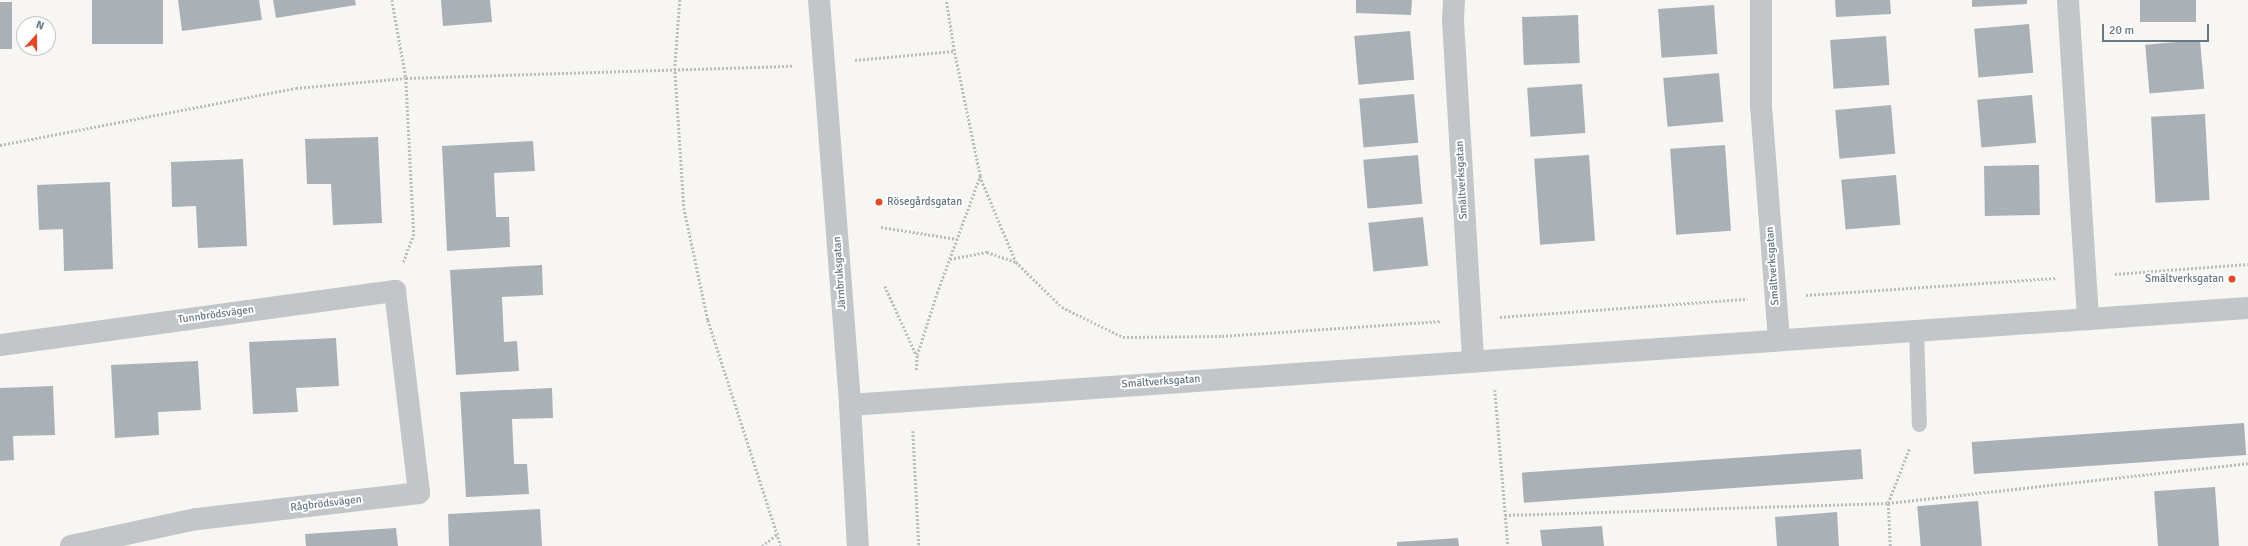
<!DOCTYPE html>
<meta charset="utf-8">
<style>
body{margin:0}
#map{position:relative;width:2248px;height:546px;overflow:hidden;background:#f7f6f3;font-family:Signika,sans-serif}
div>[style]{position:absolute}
.building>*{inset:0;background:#a9b1b6;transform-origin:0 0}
.path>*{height:2.5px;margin-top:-1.25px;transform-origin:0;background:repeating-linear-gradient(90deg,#babdbf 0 2px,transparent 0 4px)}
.service>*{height:15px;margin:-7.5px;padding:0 7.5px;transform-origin:7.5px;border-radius:7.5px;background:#c2c6c9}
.minor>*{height:22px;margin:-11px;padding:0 11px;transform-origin:11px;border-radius:11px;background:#c2c6c9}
.tertiary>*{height:22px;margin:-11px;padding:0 11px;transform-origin:11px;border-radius:11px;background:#c2c6c9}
.dots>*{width:11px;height:11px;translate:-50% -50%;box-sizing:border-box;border:2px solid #fff;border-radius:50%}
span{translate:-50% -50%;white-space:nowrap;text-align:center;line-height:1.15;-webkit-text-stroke:4px #fff;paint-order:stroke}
.street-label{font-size:11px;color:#667884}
.poi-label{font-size:11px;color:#667884}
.left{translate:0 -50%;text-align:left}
.right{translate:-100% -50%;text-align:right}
.north{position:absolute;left:16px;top:16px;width:40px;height:40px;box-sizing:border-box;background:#fff;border:1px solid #c2c9ce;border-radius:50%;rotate:21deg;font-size:11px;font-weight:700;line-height:16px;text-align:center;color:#667884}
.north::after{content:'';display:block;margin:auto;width:14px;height:18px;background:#e24928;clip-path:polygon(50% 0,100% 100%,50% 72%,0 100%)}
.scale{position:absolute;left:2102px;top:24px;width:107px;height:18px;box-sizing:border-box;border:2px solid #667884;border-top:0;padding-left:5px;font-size:12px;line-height:14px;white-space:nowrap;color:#667884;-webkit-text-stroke:3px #fff;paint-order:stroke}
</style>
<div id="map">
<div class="building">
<div style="left:92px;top:0;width:71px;height:44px"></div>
<div style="clip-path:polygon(178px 0,259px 0,262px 20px,182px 31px)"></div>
<div style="clip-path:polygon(273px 0,355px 0,356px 5px,276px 18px)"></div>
<div style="clip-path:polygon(441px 0,490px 0,492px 22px,443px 26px)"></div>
<div style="clip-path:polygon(1356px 0,1412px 0,1411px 15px,1356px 13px)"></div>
<div style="clip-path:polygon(1835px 0,1890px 0,1891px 14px,1836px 17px)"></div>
<div style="clip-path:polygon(1972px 0,2027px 0,2027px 4px,1972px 7px)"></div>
<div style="left:2140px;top:0;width:56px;height:22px"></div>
<div style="left:0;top:2px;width:12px;height:47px"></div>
<div style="left:1714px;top:5px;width:49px;height:56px;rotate:86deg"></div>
<div style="left:1578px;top:15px;width:48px;height:56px;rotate:88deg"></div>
<div style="left:2029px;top:24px;width:49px;height:55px;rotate:85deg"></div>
<div style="left:1410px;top:31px;width:49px;height:56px;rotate:85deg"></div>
<div style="left:1886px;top:36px;width:49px;height:56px;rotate:86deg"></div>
<div style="left:2200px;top:40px;width:49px;height:55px;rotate:85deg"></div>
<div style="left:1719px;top:73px;width:49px;height:56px;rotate:85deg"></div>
<div style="left:1582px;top:84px;width:49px;height:55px;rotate:86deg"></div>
<div style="left:1414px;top:94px;width:49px;height:55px;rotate:85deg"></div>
<div style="left:2032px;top:95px;width:48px;height:55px;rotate:85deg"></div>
<div style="left:1891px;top:105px;width:49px;height:56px;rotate:85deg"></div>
<div style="left:2205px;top:114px;width:86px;height:54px;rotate:87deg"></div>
<div style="clip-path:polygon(378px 137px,382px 223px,333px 225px,331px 184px,307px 184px,305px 139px)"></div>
<div style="clip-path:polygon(533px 141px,535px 171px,494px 173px,496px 217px,509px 217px,510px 247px,447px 251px,442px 146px)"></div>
<div style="left:1725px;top:145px;width:86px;height:55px;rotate:86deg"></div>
<div style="left:1418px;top:155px;width:49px;height:55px;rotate:85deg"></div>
<div style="left:1589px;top:155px;width:86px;height:55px;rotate:86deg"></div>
<div style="clip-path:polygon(243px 159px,247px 246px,198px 248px,196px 206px,172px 207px,171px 162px)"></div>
<div style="left:2039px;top:165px;width:50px;height:55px;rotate:89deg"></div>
<div style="left:1896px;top:175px;width:50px;height:55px;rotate:85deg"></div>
<div style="clip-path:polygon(110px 182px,113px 269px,64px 271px,63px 229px,39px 230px,37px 185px)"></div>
<div style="left:1423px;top:217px;width:49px;height:55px;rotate:84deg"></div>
<div style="clip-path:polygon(542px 265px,543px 295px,502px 297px,504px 342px,517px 341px,519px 371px,456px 375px,450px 270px)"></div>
<div style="clip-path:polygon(336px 338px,339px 386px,296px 388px,298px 412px,253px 414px,249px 342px)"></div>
<div style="clip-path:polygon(198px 361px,201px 410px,158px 412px,159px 435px,115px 438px,111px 365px)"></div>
<div style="clip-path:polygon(53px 386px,55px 435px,13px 436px,14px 460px,0 461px,0 388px)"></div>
<div style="clip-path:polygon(552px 388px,553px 418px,512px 419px,514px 464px,527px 464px,529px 494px,466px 497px,460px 392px)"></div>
<div style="left:2244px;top:423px;width:32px;height:273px;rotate:86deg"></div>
<div style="left:1861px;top:449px;width:30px;height:340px;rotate:86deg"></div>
<div style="left:2215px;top:487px;width:59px;height:61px;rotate:86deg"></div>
<div style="left:1978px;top:501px;width:45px;height:61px;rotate:85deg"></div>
<div style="clip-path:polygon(540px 509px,542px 546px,449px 546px,448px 514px)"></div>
<div style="clip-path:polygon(1837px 512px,1839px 546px,1777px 546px,1775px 517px)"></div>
<div style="clip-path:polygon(1602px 526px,1604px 546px,1542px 546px,1540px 530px)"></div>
<div style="clip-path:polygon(396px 528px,398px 546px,306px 546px,305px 534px)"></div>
<div style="clip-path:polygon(1458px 538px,1459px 546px,1397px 546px,1397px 542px)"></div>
</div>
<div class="path">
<div style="left:392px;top:0;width:79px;rotate:79.8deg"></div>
<div style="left:406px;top:78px;width:156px;rotate:87.1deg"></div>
<div style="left:414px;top:234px;width:30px;rotate:110deg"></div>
<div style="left:680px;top:0;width:68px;rotate:94.2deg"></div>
<div style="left:675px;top:68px;width:140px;rotate:86.3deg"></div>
<div style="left:684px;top:208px;width:115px;rotate:77.9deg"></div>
<div style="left:708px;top:320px;width:237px;rotate:72.1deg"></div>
<div style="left:855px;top:60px;width:99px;rotate:-5.2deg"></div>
<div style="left:0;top:145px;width:301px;rotate:-10.9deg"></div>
<div style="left:296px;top:88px;width:110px;rotate:-5.2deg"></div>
<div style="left:406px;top:78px;width:387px;rotate:-1.8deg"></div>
<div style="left:980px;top:176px;width:93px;rotate:67.3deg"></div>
<div style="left:1016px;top:262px;width:64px;rotate:44.4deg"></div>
<div style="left:1062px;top:307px;width:68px;rotate:26.2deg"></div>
<div style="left:1123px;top:337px;width:99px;rotate:-0.6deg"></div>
<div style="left:1222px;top:336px;width:220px;rotate:-3.9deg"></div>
<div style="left:881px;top:227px;width:77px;rotate:9deg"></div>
<div style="left:950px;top:259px;width:38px;rotate:-11deg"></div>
<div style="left:987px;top:252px;width:31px;rotate:19deg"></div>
<div style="left:2115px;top:274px;width:133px;rotate:-4.3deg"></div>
<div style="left:885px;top:286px;width:75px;rotate:65.5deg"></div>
<div style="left:1806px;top:295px;width:251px;rotate:-3.9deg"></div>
<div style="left:1500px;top:317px;width:248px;rotate:-4.2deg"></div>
<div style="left:916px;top:370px;width:15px;rotate:-86deg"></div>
<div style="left:917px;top:355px;width:65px;rotate:-72.1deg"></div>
<div style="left:937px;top:293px;width:125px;rotate:-69.8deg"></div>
<div style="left:980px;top:176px;width:128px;rotate:-101.7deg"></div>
<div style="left:954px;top:51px;width:52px;rotate:-98.9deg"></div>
<div style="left:1495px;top:390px;width:157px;rotate:85.2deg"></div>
<div style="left:913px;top:431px;width:115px;rotate:87deg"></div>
<div style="left:1505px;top:515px;width:383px;rotate:-1.8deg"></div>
<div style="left:1888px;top:503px;width:362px;rotate:-6.3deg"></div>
<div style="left:762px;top:546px;width:21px;rotate:-39deg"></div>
<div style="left:1890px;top:546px;width:43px;rotate:-92.7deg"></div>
<div style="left:1888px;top:503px;width:58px;rotate:-68.7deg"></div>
</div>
<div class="service">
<div style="left:1916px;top:331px;width:93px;rotate:88.2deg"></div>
</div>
<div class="minor">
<div style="left:1454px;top:0;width:21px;rotate:93deg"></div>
<div style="left:1453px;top:21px;width:341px;rotate:86.6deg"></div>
<div style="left:1761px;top:0;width:106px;rotate:90deg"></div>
<div style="left:1761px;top:106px;width:235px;rotate:85.6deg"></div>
<div style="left:2068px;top:0;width:320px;rotate:86.4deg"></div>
<div style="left:0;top:345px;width:399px;rotate:-7.8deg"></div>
<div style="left:395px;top:291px;width:203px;rotate:83.2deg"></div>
<div style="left:419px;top:493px;width:225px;rotate:173.3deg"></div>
<div style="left:196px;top:519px;width:128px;rotate:167.8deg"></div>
<div style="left:850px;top:405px;width:1401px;rotate:-3.97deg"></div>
</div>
<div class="tertiary">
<div style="left:819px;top:0;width:406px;rotate:85.6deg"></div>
<div style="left:850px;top:405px;width:141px;rotate:86.8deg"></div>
</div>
<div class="dots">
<div style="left:879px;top:202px;background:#e24928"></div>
<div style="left:2232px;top:279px;background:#e24928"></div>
</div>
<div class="street-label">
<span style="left:1462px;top:180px;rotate:-93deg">Smältverksgatan</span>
<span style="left:1773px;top:266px;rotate:-94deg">Smältverksgatan</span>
<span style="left:840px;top:273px;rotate:-94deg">Järnbruksgatan</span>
<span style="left:216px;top:315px;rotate:-8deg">Tunnbrödsvägen</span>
<span style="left:1161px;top:382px;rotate:-4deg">Smältverksgatan</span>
<span style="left:326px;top:504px;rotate:-7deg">Rågbrödsvägen</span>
</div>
<div class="poi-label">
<span class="left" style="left:887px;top:202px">Rösegårdsgatan</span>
<span class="right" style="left:2224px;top:279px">Smältverksgatan</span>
</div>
<div class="north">N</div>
<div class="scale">20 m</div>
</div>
